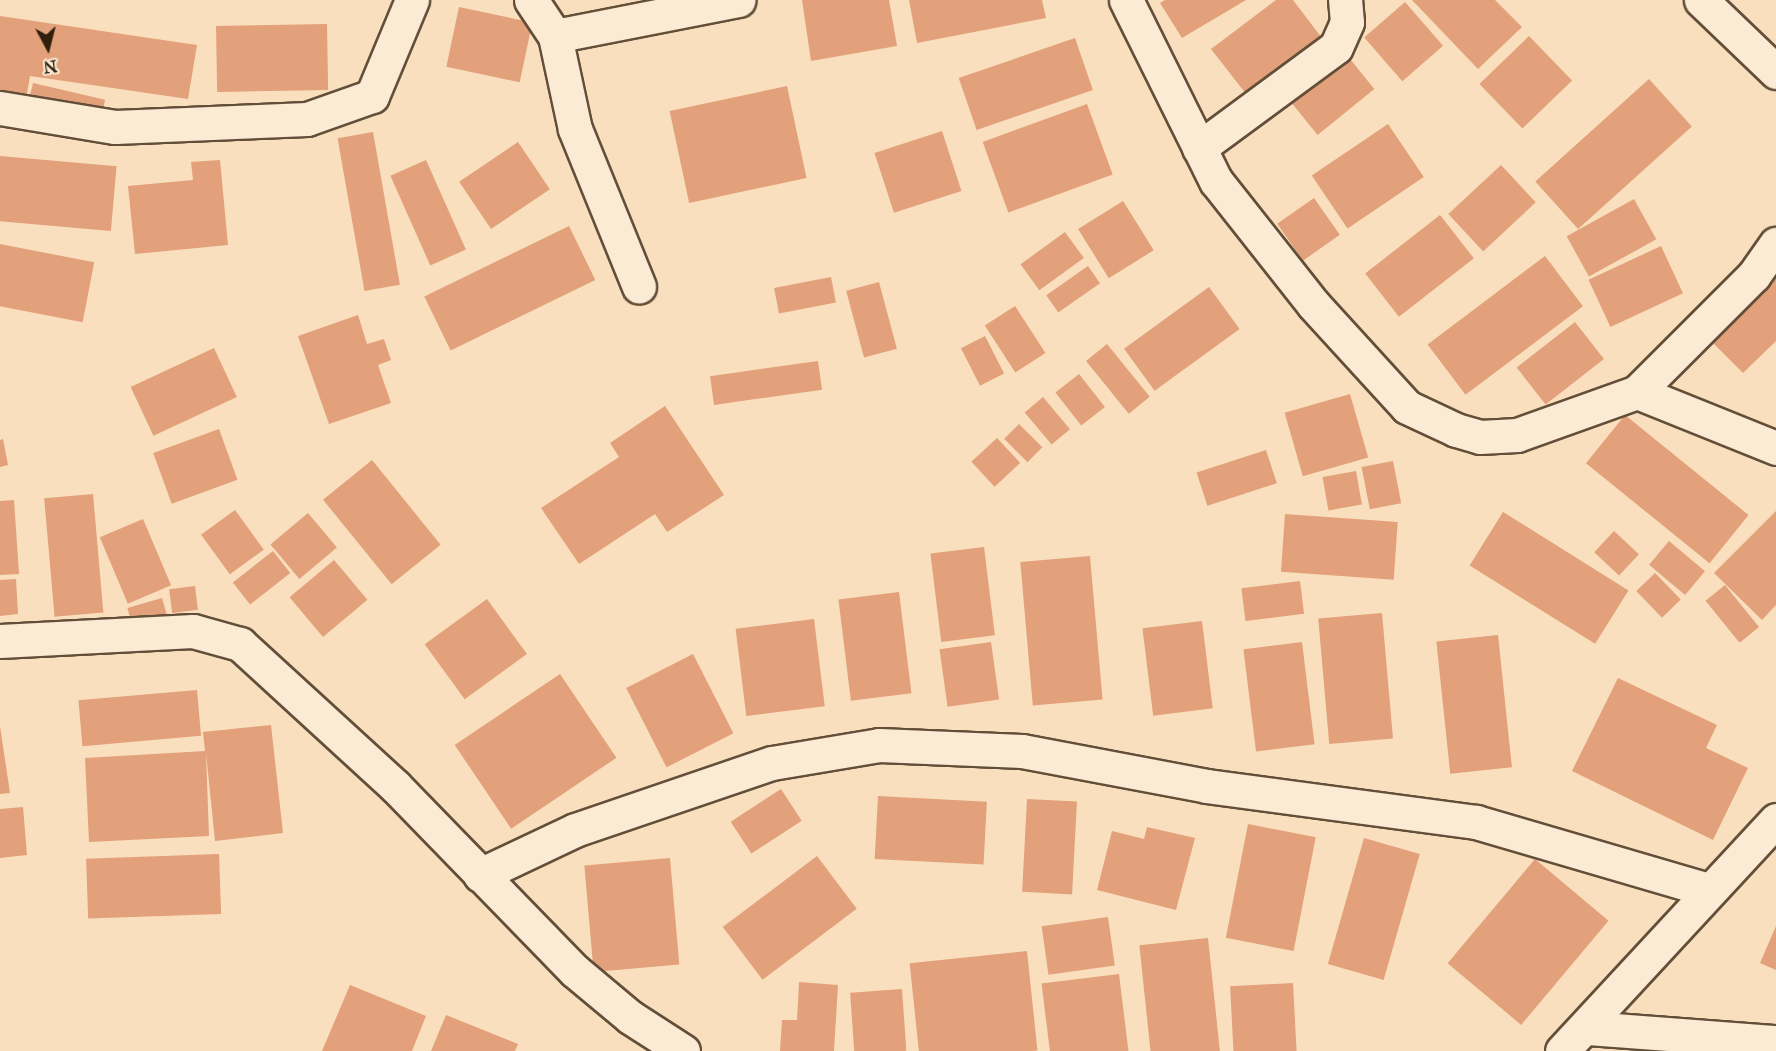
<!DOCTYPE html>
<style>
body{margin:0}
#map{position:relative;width:1776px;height:1051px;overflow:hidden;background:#f9dfbd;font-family:"IM FELL Great Primer",serif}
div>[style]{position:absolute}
.building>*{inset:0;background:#e2a17a;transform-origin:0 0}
.roads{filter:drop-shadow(2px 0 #634f39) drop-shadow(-2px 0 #634f39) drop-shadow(0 2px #634f39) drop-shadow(0 -2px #634f39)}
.minor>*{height:33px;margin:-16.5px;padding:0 16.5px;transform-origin:16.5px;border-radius:16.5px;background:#fbead4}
span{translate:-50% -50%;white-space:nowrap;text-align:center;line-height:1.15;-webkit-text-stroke:5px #fbead4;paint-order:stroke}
.north{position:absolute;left:18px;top:18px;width:60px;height:60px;-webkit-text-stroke:4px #fbead4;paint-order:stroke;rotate:173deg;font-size:16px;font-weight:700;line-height:24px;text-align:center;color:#311f0d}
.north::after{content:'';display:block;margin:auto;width:21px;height:27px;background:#311f0d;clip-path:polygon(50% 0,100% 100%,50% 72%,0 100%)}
</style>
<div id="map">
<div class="building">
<div style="clip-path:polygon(802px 0,889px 0,897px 46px,811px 61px)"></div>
<div style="clip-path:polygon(909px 0,1042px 0,1046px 18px,917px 43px)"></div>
<div style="clip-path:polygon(1165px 0,1246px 0,1182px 38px,1160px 3px)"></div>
<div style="clip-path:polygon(1276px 0,1293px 0,1325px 42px,1250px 99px,1211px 49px)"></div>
<div style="clip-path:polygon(1412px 0,1495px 0,1522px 27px,1478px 69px)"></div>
<div style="left:1405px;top:2px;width:58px;height:54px;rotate:49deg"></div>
<div style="left:459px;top:7px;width:75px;height:61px;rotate:12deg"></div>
<div style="clip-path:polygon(0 16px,197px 45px,188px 99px,30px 76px,26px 99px,0 95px)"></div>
<div style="left:327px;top:24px;width:66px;height:111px;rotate:89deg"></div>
<div style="left:1529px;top:36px;width:62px;height:69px;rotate:46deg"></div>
<div style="left:1075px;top:38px;width:55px;height:123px;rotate:71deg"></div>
<div style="left:1346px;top:54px;width:45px;height:73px;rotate:51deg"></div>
<div style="left:1649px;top:79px;width:64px;height:153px;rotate:48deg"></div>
<div style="left:33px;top:83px;width:74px;height:25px;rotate:13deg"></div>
<div style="left:787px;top:86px;width:94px;height:120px;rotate:78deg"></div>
<div style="left:1087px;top:104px;width:75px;height:111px;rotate:70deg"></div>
<div style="left:1388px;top:124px;width:64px;height:92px;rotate:56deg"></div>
<div style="left:942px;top:131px;width:63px;height:71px;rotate:72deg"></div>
<div style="left:373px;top:132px;width:155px;height:36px;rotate:80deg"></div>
<div style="left:518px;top:142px;width:57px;height:71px;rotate:56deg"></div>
<div style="left:0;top:156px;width:117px;height:65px;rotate:5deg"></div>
<div style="clip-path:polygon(220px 160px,228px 245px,135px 254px,128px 186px,193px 180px,191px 162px)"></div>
<div style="left:426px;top:160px;width:98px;height:39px;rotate:66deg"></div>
<div style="left:1501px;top:165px;width:51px;height:72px;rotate:47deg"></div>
<div style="left:1314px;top:198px;width:45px;height:45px;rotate:55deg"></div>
<div style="left:1634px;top:199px;width:46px;height:77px;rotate:61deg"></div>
<div style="left:1123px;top:201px;width:58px;height:53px;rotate:58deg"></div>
<div style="left:1440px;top:215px;width:55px;height:95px;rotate:52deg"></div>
<div style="left:569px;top:226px;width:60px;height:161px;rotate:64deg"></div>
<div style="left:1065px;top:232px;width:32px;height:55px;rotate:54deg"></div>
<div style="left:0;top:244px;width:96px;height:61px;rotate:11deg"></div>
<div style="left:1661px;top:246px;width:52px;height:80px;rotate:65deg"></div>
<div style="left:1545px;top:256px;width:63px;height:147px;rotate:53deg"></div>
<div style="left:1088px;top:266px;width:21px;height:51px;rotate:55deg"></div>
<div style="clip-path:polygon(1776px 271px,1776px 341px,1743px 373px,1708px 338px)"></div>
<div style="left:831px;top:277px;width:26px;height:58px;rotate:79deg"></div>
<div style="left:879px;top:282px;width:69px;height:34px;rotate:75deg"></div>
<div style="left:1209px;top:287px;width:52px;height:105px;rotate:54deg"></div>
<div style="left:1015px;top:306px;width:56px;height:36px;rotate:57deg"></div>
<div style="clip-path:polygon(358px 315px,367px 344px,384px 339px,391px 360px,378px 365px,391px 403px,329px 424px,298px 336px)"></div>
<div style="left:1575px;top:322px;width:47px;height:74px;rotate:52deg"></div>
<div style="left:985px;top:336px;width:42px;height:27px;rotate:63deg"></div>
<div style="left:1107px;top:344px;width:68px;height:27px;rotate:51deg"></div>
<div style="left:214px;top:348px;width:54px;height:92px;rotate:65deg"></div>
<div style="left:818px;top:361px;width:29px;height:109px;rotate:82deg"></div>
<div style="left:1079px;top:374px;width:42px;height:30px;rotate:52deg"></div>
<div style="left:1350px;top:394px;width:66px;height:68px;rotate:74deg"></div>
<div style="left:1043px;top:397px;width:42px;height:24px;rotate:50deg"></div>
<div style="clip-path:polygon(665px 406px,724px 495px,667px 532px,655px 514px,579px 564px,541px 508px,619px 457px,610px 443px)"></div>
<div style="left:1625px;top:415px;width:159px;height:62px;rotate:39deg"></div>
<div style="left:1019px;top:424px;width:33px;height:21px;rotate:45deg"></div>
<div style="left:219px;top:429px;width:54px;height:70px;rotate:70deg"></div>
<div style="left:997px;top:438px;width:34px;height:35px;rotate:47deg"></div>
<div style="clip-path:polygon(3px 439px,8px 465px,0 467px,0 440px)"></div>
<div style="left:1266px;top:450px;width:35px;height:73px;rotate:72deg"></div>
<div style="left:372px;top:460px;width:109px;height:63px;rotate:51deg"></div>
<div style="left:1393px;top:461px;width:43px;height:32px;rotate:79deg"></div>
<div style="left:1356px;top:471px;width:34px;height:34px;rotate:80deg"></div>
<div style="left:93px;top:494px;width:119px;height:49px;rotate:85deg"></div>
<div style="clip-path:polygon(14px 500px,19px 574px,0 575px,0 501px)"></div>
<div style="left:235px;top:510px;width:49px;height:42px;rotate:54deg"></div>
<div style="clip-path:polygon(1776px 511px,1776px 605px,1762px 620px,1714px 573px)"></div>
<div style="left:1503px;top:512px;width:148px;height:63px;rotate:32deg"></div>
<div style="left:308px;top:513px;width:45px;height:49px;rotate:50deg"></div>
<div style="left:1285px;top:514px;width:113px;height:58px;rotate:4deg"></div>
<div style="left:143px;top:519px;width:72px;height:47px;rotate:67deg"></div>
<div style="left:1614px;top:531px;width:34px;height:29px;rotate:43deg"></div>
<div style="left:1669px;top:541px;width:47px;height:31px;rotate:40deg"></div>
<div style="left:984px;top:547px;width:89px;height:54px;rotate:83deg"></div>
<div style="left:273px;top:551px;width:28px;height:51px;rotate:52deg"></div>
<div style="left:1090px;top:556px;width:144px;height:70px;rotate:85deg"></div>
<div style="left:334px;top:560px;width:52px;height:58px;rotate:50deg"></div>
<div style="left:1655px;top:573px;width:37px;height:26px;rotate:46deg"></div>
<div style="clip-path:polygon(16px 579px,18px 614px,0 616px,0 580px)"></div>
<div style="left:1300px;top:581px;width:33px;height:59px;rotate:83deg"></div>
<div style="left:1725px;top:585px;width:54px;height:25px;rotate:51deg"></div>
<div style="left:195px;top:586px;width:24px;height:26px;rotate:83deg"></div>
<div style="left:899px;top:592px;width:102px;height:61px;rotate:83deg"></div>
<div style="left:162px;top:598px;width:18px;height:36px;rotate:74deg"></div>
<div style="left:487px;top:599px;width:68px;height:77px;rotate:54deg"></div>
<div style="left:1382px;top:613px;width:126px;height:64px;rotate:85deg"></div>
<div style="left:814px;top:619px;width:88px;height:79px;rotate:83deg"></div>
<div style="left:1202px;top:621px;width:88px;height:60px;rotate:83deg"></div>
<div style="left:1498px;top:635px;width:133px;height:62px;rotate:84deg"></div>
<div style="left:991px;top:642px;width:58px;height:52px;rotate:82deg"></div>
<div style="left:1302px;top:642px;width:103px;height:59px;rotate:83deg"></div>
<div style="left:693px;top:654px;width:89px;height:75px;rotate:63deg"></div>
<div style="left:560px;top:674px;width:101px;height:127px;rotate:56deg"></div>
<div style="clip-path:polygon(1618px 678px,1717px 725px,1706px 748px,1748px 768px,1713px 840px,1572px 771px)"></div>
<div style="left:197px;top:690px;width:46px;height:119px;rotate:85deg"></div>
<div style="clip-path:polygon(271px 725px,283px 833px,215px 841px,206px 753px,209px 836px,89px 842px,85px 758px,205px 751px,203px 732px)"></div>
<div style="clip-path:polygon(0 726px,10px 793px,0 794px)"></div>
<div style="left:781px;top:789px;width:38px;height:60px;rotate:57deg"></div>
<div style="left:878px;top:796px;width:109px;height:63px;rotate:3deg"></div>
<div style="left:1027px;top:799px;width:50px;height:93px;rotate:3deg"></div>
<div style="clip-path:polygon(23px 807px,27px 855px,0 858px,0 809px)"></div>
<div style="left:1248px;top:824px;width:69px;height:116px;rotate:11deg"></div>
<div style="clip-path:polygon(1147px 827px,1195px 838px,1176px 910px,1097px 890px,1112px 831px,1144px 839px)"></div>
<div style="left:1364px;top:838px;width:58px;height:131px;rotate:16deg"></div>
<div style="left:219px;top:854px;width:60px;height:133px;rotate:88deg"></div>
<div style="left:817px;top:856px;width:66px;height:118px;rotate:53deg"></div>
<div style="left:670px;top:858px;width:107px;height:86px;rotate:85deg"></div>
<div style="left:1535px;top:859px;width:96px;height:136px;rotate:40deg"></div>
<div style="left:1108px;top:917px;width:49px;height:67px;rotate:82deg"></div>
<div style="clip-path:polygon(1776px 926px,1776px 970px,1760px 963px)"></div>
<div style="left:1208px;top:938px;width:114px;height:69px;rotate:84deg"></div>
<div style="left:1027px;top:951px;width:100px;height:118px;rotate:84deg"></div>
<div style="left:1119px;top:974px;width:78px;height:78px;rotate:83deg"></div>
<div style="clip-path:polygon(799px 982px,838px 985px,834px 1051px,780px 1051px,782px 1020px,797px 1020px)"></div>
<div style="left:1293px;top:983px;width:68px;height:63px;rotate:87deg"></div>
<div style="clip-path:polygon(350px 985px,426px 1016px,412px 1051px,322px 1051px)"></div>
<div style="left:902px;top:989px;width:62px;height:52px;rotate:86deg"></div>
<div style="clip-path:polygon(446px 1015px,518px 1044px,515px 1051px,431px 1051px)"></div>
</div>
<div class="roads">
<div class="minor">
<div style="left:531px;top:0;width:43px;rotate:56.3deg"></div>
<div style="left:555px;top:36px;width:95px;rotate:77.9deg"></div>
<div style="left:575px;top:129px;width:170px;rotate:67.9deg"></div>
<div style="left:1126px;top:0;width:202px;rotate:63.6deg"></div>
<div style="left:1216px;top:181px;width:157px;rotate:51.7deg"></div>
<div style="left:1313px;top:304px;width:139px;rotate:47.6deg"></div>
<div style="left:1407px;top:407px;width:54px;rotate:25.1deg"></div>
<div style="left:1456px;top:430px;width:25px;rotate:16deg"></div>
<div style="left:1480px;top:437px;width:37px;rotate:-3deg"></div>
<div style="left:1517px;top:435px;width:127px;rotate:-19.7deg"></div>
<div style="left:1637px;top:392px;width:165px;rotate:-45deg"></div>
<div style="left:1754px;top:275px;width:38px;rotate:-55deg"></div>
<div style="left:1701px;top:0;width:104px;rotate:43.8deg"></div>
<div style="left:555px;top:36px;width:187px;rotate:-11.1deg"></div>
<div style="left:0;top:108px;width:117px;rotate:9.4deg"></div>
<div style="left:115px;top:127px;width:192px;rotate:-2.4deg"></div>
<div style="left:307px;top:119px;width:69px;rotate:-19.5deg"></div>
<div style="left:372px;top:96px;width:104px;rotate:-67.4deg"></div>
<div style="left:1199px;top:148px;width:170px;rotate:-36.4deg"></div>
<div style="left:1336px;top:47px;width:27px;rotate:-66deg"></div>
<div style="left:1347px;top:22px;width:22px;rotate:-95deg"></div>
<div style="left:1637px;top:392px;width:150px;rotate:21.9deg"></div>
<div style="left:0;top:641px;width:193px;rotate:-3deg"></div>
<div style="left:193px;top:631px;width:49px;rotate:15.5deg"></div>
<div style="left:240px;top:644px;width:210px;rotate:42.5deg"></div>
<div style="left:395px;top:786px;width:258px;rotate:45.8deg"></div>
<div style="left:575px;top:971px;width:72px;rotate:39.9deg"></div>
<div style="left:630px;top:1017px;width:63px;rotate:32.7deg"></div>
<div style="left:480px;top:875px;width:105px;rotate:-25.3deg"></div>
<div style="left:575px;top:830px;width:208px;rotate:-18.8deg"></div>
<div style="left:772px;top:763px;width:109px;rotate:-9.5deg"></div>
<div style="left:879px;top:745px;width:143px;rotate:2.4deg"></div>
<div style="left:1022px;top:751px;width:188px;rotate:10.7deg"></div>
<div style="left:1207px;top:786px;width:271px;rotate:7.6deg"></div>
<div style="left:1476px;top:822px;width:242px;rotate:16.3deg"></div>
<div style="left:1588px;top:1028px;width:189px;rotate:4.3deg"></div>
<div style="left:1562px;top:1051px;width:315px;rotate:-47.2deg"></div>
</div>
</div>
<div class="north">N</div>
</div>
